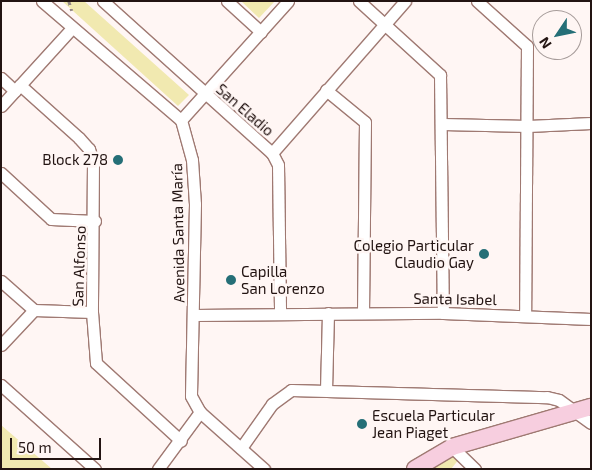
<!DOCTYPE html>
<meta charset="utf-8">
<style>
body{margin:0}
#map{position:relative;width:592px;height:470px;overflow:hidden;background:#fff6f4;font-family:"Exo 2",sans-serif}
div>[style]{position:absolute}
.green>*{inset:0;background:#f1e9b0}
.path>*{height:2.5px;margin-top:-1.25px;transform-origin:0;background:repeating-linear-gradient(90deg,#938785 0 4px,transparent 0 8px)}
.roads{filter:drop-shadow(1px 0 #9f7972) drop-shadow(-1px 0 #9f7972) drop-shadow(0 1px #9f7972) drop-shadow(0 -1px #9f7972)}
.minor>*{height:11px;margin:-5.5px;padding:0 5.5px;transform-origin:5.5px;border-radius:5.5px;background:#fff}
.secondary>*{height:16px;margin:-8px;padding:0 8px;transform-origin:8px;border-radius:8px;background:#f7cedf}
.dots>*{width:14px;height:14px;translate:-50% -50%;box-sizing:border-box;border:2px solid #fff6f4;border-radius:50%}
span{translate:-50% -50%;white-space:nowrap;text-align:center;line-height:1.15;-webkit-text-stroke:5px #fff6f4;paint-order:stroke}
.street-label{font-size:15px;color:#231412}
.poi-label{font-size:15px;color:#231412}
.right{translate:-100% -50%;text-align:right}
.left{translate:0 -50%;text-align:left}
.frame{position:absolute;inset:0;border:2px solid #231412;pointer-events:none}
.north{position:absolute;left:532px;top:10px;width:50px;height:50px;box-sizing:border-box;background:#fff6f4;border:1px solid #a79c9a;border-radius:50%;rotate:236deg;font-size:14px;font-weight:700;line-height:20px;text-align:center;color:#231412}
.north::after{content:'';display:block;margin:auto;width:18px;height:22px;background:#256f77;clip-path:polygon(50% 0,100% 100%,50% 72%,0 100%)}
.scale{position:absolute;left:10px;top:438px;width:91px;height:22px;box-sizing:border-box;border:2px solid #231412;border-top:0;padding-left:6px;font-size:15px;line-height:18px;white-space:nowrap;color:#231412;-webkit-text-stroke:4px #fff6f4;paint-order:stroke}
</style>
<div id="map">
<div class="green">
<div style="clip-path:polygon(62px 1px,84px 1px,189px 95px,178px 106px)"></div>
<div style="clip-path:polygon(241px 1px,275px 1px,259px 18px)"></div>
<div style="clip-path:polygon(1px 425px,52px 469px,1px 469px)"></div>
<div style="clip-path:polygon(451px 453px,460px 458px,451px 469px,428px 469px)"></div>
</div>
<div class="path">
<div style="left:69px;top:1px;width:10px;rotate:73deg"></div>
</div>
<div class="roads">
<div class="minor">
<div style="left:42px;top:1px;width:183px;rotate:40.6deg"></div>
<div style="left:181px;top:120px;width:41px;rotate:74.6deg"></div>
<div style="left:192px;top:160px;width:44px;rotate:86.1deg"></div>
<div style="left:195px;top:204px;width:192px;rotate:91.2deg"></div>
<div style="left:191px;top:396px;width:18px;rotate:61deg"></div>
<div style="left:200px;top:412px;width:86px;rotate:41.7deg"></div>
<div style="left:103px;top:1px;width:227px;rotate:42deg"></div>
<div style="left:272px;top:153px;width:13px;rotate:63deg"></div>
<div style="left:278px;top:165px;width:147px;rotate:89.2deg"></div>
<div style="left:227px;top:1px;width:46px;rotate:42.4deg"></div>
<div style="left:359px;top:1px;width:110px;rotate:42.4deg"></div>
<div style="left:440px;top:75px;width:238px;rotate:89.3deg"></div>
<div style="left:477px;top:1px;width:67px;rotate:42deg"></div>
<div style="left:527px;top:46px;width:270px;rotate:90.4deg"></div>
<div style="left:1px;top:78px;width:19px;rotate:43deg"></div>
<div style="left:20px;top:85px;width:79px;rotate:41.9deg"></div>
<div style="left:79px;top:138px;width:15px;rotate:48deg"></div>
<div style="left:89px;top:149px;width:13px;rotate:72deg"></div>
<div style="left:93px;top:161px;width:151px;rotate:90.4deg"></div>
<div style="left:92px;top:312px;width:51px;rotate:85.5deg"></div>
<div style="left:96px;top:363px;width:115px;rotate:42.5deg"></div>
<div style="left:326px;top:90px;width:50px;rotate:39.4deg"></div>
<div style="left:365px;top:122px;width:191px;rotate:90.6deg"></div>
<div style="left:1px;top:106px;width:105px;rotate:-47.7deg"></div>
<div style="left:181px;top:120px;width:160px;rotate:-48deg"></div>
<div style="left:443px;top:124px;width:85px;rotate:1.3deg"></div>
<div style="left:528px;top:126px;width:63px;rotate:-2.7deg"></div>
<div style="left:272px;top:153px;width:202px;rotate:-48.8deg"></div>
<div style="left:1px;top:173px;width:68px;rotate:42.6deg"></div>
<div style="left:51px;top:219px;width:44px;rotate:2.6deg"></div>
<div style="left:1px;top:281px;width:44px;rotate:41.3deg"></div>
<div style="left:34px;top:310px;width:58px;rotate:2deg"></div>
<div style="left:195px;top:315px;width:248px;rotate:-0.5deg"></div>
<div style="left:443px;top:313px;width:148px;rotate:2.3deg"></div>
<div style="left:1px;top:345px;width:48px;rotate:-46.7deg"></div>
<div style="left:1px;top:385px;width:126px;rotate:41.8deg"></div>
<div style="left:326px;top:390px;width:77px;rotate:-88.5deg"></div>
<div style="left:452px;top:447px;width:32px;rotate:44deg"></div>
<div style="left:241px;top:448px;width:54px;rotate:-54.8deg"></div>
<div style="left:272px;top:404px;width:24px;rotate:-36deg"></div>
<div style="left:291px;top:390px;width:256px;rotate:1.6deg"></div>
<div style="left:547px;top:397px;width:12px;rotate:14deg"></div>
<div style="left:559px;top:400px;width:39px;rotate:36deg"></div>
<div style="left:158px;top:469px;width:71px;rotate:-53.6deg"></div>
</div>
<div class="secondary">
<div style="left:415px;top:469px;width:43px;rotate:-30.7deg"></div>
<div style="left:452px;top:447px;width:145px;rotate:-16.1deg"></div>
</div>
</div>
<div class="dots">
<div style="left:118px;top:160px;background:#256f77"></div>
<div style="left:484px;top:254px;background:#256f77"></div>
<div style="left:231px;top:280px;background:#256f77"></div>
<div style="left:362px;top:424px;background:#256f77"></div>
</div>
<div class="street-label">
<span style="left:245px;top:110px;rotate:41deg">San Eladio</span>
<span style="left:178px;top:233px;rotate:-91deg">Avenida Santa María</span>
<span style="left:79px;top:266px;rotate:-88deg">San Alfonso</span>
<span style="left:455px;top:299px;rotate:1deg">Santa Isabel</span>
</div>
<div class="poi-label">
<span class="right" style="left:108px;top:160px">Block 278</span>
<span class="right" style="left:474px;top:254px">Colegio Particular<br>Claudio Gay</span>
<span class="left" style="left:241px;top:280px">Capilla<br>San Lorenzo</span>
<span class="left" style="left:372px;top:424px">Escuela Particular<br>Jean Piaget</span>
</div>
<div class="frame"></div>
<div class="north">N</div>
<div class="scale">50 m</div>
</div>
